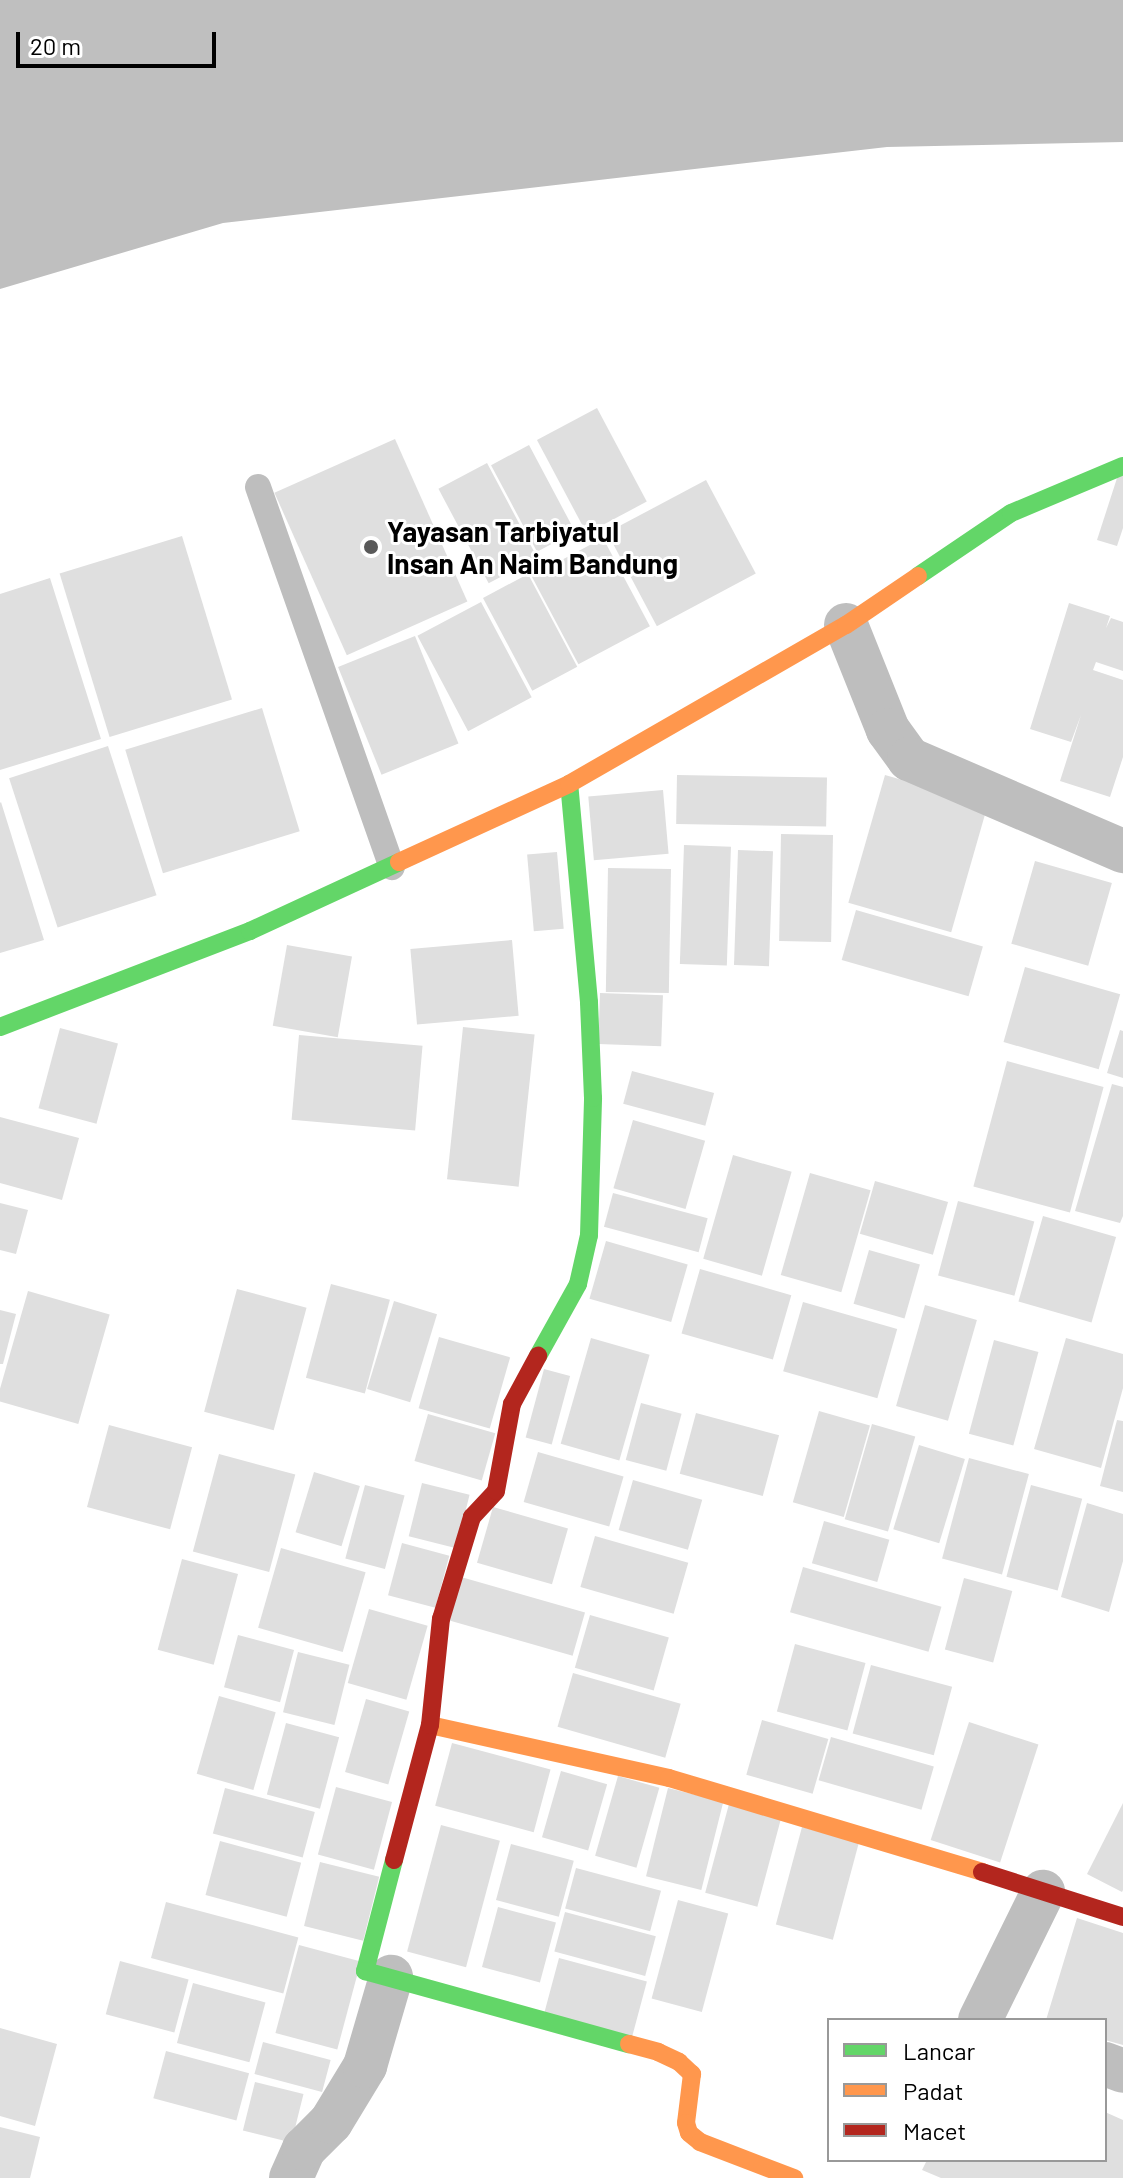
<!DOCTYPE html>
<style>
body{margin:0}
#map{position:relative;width:1123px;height:2178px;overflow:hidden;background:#fff;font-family:Barlow,sans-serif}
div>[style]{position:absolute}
.water>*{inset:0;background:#bfbfbf}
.building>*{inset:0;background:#dfdfdf;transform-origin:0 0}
.lane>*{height:26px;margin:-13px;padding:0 13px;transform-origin:13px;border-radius:13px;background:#bebebe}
.street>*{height:44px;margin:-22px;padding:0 22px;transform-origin:22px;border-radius:22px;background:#bebebe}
.fast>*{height:18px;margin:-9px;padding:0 9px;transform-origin:9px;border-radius:9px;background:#63d668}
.slow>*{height:18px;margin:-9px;padding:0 9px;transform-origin:9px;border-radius:9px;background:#ff974d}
.jam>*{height:18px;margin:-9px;padding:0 9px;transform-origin:9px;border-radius:9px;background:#b3261e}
.dots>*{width:22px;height:22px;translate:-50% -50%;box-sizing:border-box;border:4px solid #fff;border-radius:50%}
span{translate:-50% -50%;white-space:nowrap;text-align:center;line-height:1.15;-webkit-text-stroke:6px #fff;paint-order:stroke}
.poi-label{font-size:28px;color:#000;font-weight:700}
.left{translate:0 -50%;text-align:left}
.legend{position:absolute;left:827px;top:2018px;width:280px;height:144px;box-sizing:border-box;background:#fff;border:2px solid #999;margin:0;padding:10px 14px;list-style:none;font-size:24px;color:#000}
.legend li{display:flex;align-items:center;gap:16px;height:40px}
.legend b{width:40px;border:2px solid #999}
.scale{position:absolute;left:16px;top:32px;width:200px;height:36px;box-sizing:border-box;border:4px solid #000;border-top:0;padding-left:10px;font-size:24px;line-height:28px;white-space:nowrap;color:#000;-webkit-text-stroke:6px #fff;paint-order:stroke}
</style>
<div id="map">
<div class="water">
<div style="clip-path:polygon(0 0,1123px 0,1123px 142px,887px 147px,223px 223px,0 289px)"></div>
</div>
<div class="building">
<div style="left:597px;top:408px;width:106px;height:68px;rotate:62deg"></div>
<div style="left:395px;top:439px;width:178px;height:132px;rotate:66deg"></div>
<div style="left:529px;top:445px;width:98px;height:43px;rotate:62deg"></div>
<div style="left:487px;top:463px;width:107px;height:55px;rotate:62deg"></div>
<div style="clip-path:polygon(1118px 475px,1123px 476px,1123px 528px,1117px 546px,1097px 540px)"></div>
<div style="left:706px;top:480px;width:106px;height:112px;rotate:62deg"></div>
<div style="left:182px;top:536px;width:171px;height:128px;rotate:73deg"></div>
<div style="left:603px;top:538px;width:100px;height:81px;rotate:62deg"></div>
<div style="left:528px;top:574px;width:105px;height:51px;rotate:62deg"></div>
<div style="clip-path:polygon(50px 578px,101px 739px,0 770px,0 594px)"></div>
<div style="left:481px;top:602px;width:108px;height:72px;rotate:62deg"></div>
<div style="clip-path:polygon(1069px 603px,1110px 616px,1106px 628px,1111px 618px,1123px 622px,1123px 671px,1096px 662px,1093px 670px,1123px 680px,1123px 757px,1110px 797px,1060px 781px,1081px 715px,1071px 742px,1030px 729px)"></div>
<div style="left:415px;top:636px;width:116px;height:83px;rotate:68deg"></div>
<div style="left:262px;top:708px;width:129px;height:143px;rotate:73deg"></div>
<div style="left:108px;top:746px;width:157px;height:104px;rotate:72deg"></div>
<div style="left:677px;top:775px;width:150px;height:49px;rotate:1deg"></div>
<div style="left:885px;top:775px;width:107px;height:133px;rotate:16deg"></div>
<div style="left:663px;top:790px;width:64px;height:75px;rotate:85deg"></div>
<div style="clip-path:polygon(1px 802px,44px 940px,0 953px,0 803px)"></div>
<div style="left:781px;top:834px;width:52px;height:107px;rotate:1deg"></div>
<div style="left:684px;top:845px;width:47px;height:119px;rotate:2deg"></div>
<div style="left:738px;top:850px;width:35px;height:115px;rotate:2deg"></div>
<div style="left:557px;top:852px;width:77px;height:30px;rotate:85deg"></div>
<div style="left:1035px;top:861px;width:80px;height:86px;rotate:16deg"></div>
<div style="left:608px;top:868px;width:63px;height:124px;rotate:1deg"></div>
<div style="left:856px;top:910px;width:132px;height:52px;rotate:16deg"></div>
<div style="left:512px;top:940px;width:76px;height:102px;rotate:85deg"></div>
<div style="left:287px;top:945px;width:66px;height:82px;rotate:10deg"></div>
<div style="left:1025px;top:967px;width:99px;height:78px;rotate:16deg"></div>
<div style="left:600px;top:993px;width:63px;height:51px;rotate:2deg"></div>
<div style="left:463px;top:1027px;width:72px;height:153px;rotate:6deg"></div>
<div style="left:60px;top:1028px;width:60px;height:83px;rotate:15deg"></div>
<div style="clip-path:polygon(1120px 1030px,1123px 1031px,1123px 1078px,1107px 1073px)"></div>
<div style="left:299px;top:1035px;width:124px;height:85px;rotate:5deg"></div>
<div style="left:1007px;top:1061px;width:100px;height:130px;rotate:15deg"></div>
<div style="left:632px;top:1071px;width:85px;height:34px;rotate:15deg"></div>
<div style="clip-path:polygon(1112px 1084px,1123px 1087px,1123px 1216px,1120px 1223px,1075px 1211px)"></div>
<div style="clip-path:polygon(0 1117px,79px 1138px,62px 1200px,0 1183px)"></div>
<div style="left:633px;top:1120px;width:75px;height:71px;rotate:16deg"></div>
<div style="left:733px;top:1155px;width:61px;height:108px;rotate:16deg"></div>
<div style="left:810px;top:1173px;width:63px;height:106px;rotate:16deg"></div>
<div style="left:875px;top:1181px;width:76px;height:55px;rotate:16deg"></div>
<div style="left:613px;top:1193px;width:98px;height:35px;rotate:15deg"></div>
<div style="left:958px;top:1201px;width:79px;height:77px;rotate:15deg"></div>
<div style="clip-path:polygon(0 1203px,28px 1210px,16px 1254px,0 1250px)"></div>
<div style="left:1043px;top:1216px;width:76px;height:89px;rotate:16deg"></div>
<div style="left:606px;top:1241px;width:85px;height:60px;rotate:16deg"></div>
<div style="left:869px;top:1250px;width:53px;height:56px;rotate:16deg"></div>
<div style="left:700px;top:1269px;width:95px;height:67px;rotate:16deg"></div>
<div style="left:331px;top:1284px;width:61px;height:97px;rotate:15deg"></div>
<div style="left:237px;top:1289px;width:72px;height:127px;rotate:15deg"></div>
<div style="left:28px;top:1291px;width:85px;height:114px;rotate:16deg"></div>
<div style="left:394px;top:1301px;width:45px;height:92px;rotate:17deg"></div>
<div style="left:803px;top:1302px;width:98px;height:72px;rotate:16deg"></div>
<div style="left:925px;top:1305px;width:54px;height:105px;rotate:16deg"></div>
<div style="clip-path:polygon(0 1310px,16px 1314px,3px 1364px,0 1364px)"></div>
<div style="left:439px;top:1337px;width:74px;height:74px;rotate:16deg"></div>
<div style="left:591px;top:1338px;width:61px;height:110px;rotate:16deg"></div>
<div style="clip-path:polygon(1066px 1338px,1123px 1354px,1123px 1388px,1101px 1468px,1034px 1449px)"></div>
<div style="left:994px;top:1340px;width:46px;height:97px;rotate:15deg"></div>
<div style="left:544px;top:1369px;width:27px;height:71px;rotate:15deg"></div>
<div style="left:641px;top:1403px;width:42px;height:59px;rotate:15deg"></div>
<div style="left:819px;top:1411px;width:53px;height:95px;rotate:16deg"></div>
<div style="left:696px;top:1413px;width:86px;height:63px;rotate:15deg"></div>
<div style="left:428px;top:1414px;width:70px;height:49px;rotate:16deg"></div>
<div style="clip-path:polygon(1117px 1420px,1123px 1421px,1123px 1492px,1100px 1486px)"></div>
<div style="left:872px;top:1424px;width:45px;height:99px;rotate:16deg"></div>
<div style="left:109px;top:1425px;width:86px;height:85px;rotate:15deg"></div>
<div style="left:919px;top:1445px;width:48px;height:88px;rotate:17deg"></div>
<div style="left:538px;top:1452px;width:89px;height:52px;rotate:16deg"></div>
<div style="left:219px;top:1454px;width:79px;height:101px;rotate:15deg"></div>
<div style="left:969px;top:1458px;width:62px;height:104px;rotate:15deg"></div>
<div style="left:314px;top:1472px;width:48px;height:63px;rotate:17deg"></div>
<div style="left:633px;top:1480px;width:72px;height:52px;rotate:16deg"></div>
<div style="left:422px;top:1483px;width:49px;height:55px;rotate:14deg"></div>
<div style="left:365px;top:1485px;width:41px;height:76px;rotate:15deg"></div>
<div style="left:1031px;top:1485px;width:53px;height:95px;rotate:15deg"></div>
<div style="clip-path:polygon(1087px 1503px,1123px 1514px,1123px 1561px,1109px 1612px,1061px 1597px)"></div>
<div style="left:493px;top:1507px;width:78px;height:58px;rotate:16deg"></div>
<div style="left:824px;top:1521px;width:68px;height:44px;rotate:16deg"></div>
<div style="left:595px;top:1536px;width:97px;height:53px;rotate:16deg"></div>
<div style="left:402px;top:1543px;width:49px;height:54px;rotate:15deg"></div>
<div style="left:281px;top:1548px;width:88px;height:83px;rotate:16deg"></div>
<div style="left:182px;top:1559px;width:58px;height:94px;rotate:15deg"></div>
<div style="left:803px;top:1567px;width:144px;height:47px;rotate:16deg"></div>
<div style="left:461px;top:1577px;width:129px;height:45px;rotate:16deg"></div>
<div style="left:964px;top:1578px;width:50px;height:74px;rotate:15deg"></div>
<div style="left:369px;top:1609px;width:61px;height:77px;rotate:16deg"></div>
<div style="left:590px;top:1615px;width:82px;height:55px;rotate:16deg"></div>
<div style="left:238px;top:1635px;width:58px;height:54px;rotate:15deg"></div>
<div style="left:795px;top:1644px;width:73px;height:70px;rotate:15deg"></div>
<div style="left:298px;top:1652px;width:53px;height:62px;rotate:14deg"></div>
<div style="left:871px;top:1665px;width:84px;height:71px;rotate:15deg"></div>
<div style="left:573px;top:1673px;width:112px;height:56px;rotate:16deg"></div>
<div style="left:219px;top:1696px;width:59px;height:81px;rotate:16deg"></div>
<div style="left:366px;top:1699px;width:45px;height:76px;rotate:16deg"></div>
<div style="left:762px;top:1720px;width:69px;height:57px;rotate:16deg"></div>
<div style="left:969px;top:1722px;width:73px;height:124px;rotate:18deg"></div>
<div style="left:286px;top:1723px;width:55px;height:74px;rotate:15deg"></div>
<div style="left:831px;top:1737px;width:107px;height:45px;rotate:16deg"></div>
<div style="left:452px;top:1743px;width:102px;height:65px;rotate:15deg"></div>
<div style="left:561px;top:1771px;width:48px;height:69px;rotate:16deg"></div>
<div style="left:618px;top:1776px;width:43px;height:83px;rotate:16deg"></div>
<div style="left:336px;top:1787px;width:58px;height:70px;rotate:15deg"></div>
<div style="left:225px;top:1788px;width:93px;height:47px;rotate:15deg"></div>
<div style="left:668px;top:1788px;width:57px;height:91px;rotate:14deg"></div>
<div style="clip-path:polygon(1123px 1803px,1123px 1890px,1122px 1892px,1087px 1874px)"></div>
<div style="left:729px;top:1804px;width:54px;height:92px;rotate:15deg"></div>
<div style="left:441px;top:1825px;width:61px;height:131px;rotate:15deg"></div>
<div style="left:802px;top:1827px;width:59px;height:101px;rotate:15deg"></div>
<div style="left:220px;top:1841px;width:84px;height:56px;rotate:15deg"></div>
<div style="left:511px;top:1844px;width:65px;height:58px;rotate:15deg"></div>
<div style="left:320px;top:1862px;width:61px;height:66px;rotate:14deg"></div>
<div style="left:576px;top:1868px;width:88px;height:42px;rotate:15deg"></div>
<div style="left:678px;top:1900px;width:52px;height:102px;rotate:15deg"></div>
<div style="left:166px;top:1902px;width:137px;height:58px;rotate:15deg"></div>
<div style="left:498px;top:1907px;width:60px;height:62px;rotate:15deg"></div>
<div style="left:565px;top:1912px;width:94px;height:41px;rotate:15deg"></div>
<div style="clip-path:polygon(1077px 1918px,1123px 1933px,1123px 2045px,1105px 2040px,1105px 2020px,1046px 2020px)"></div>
<div style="left:299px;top:1945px;width:64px;height:91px;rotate:15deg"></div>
<div style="left:559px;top:1958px;width:91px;height:59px;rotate:15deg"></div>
<div style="left:120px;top:1961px;width:71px;height:55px;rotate:15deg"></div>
<div style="left:193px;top:1983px;width:75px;height:62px;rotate:15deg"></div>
<div style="clip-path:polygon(0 2028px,57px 2044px,35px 2126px,0 2116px)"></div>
<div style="left:263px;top:2042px;width:70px;height:33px;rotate:15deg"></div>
<div style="left:166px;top:2051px;width:86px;height:49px;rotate:15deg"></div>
<div style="left:255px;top:2082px;width:50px;height:50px;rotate:14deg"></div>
<div style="clip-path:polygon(1105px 2112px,1123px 2120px,1123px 2178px,941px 2178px,922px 2170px,927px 2160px,1105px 2160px)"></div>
<div style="clip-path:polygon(0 2127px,40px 2137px,30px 2178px,0 2178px)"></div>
</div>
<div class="lane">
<div style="left:258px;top:487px;width:403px;rotate:70.6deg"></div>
</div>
<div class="street">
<div style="left:846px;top:625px;width:113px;rotate:68.2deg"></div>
<div style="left:888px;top:730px;width:36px;rotate:54deg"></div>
<div style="left:909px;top:759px;width:233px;rotate:23.3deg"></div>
<div style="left:980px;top:2020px;width:143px;rotate:-63.8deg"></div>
<div style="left:1105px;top:2064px;width:19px;rotate:21deg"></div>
<div style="left:291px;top:2178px;width:32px;rotate:-66deg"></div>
<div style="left:304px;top:2149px;width:38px;rotate:-45deg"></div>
<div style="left:331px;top:2122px;width:66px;rotate:-58.7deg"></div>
<div style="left:365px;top:2066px;width:93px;rotate:-73.7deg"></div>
</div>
<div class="fast">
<div style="left:918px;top:576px;width:112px;rotate:-34.1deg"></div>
<div style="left:1011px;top:513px;width:121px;rotate:-22.8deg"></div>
<div style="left:0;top:1027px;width:268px;rotate:-21deg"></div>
<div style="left:250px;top:931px;width:164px;rotate:-24.8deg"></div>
<div style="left:538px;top:1356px;width:82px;rotate:-60.9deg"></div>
<div style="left:578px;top:1284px;width:50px;rotate:-77.3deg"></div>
<div style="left:589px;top:1235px;width:137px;rotate:-88.3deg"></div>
<div style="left:593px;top:1098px;width:96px;rotate:-92.4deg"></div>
<div style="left:589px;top:1002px;width:219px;rotate:-95.2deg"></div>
<div style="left:394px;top:1860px;width:115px;rotate:104.6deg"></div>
<div style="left:365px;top:1971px;width:274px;rotate:15.5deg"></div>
</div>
<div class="slow">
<div style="left:399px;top:862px;width:187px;rotate:-24.6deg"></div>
<div style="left:569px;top:784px;width:319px;rotate:-29.9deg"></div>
<div style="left:846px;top:625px;width:87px;rotate:-34.2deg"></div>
<div style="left:430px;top:1725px;width:245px;rotate:12.5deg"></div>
<div style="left:669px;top:1778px;width:327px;rotate:16.7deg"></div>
<div style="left:629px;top:2044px;width:30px;rotate:15deg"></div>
<div style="left:658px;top:2052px;width:23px;rotate:25deg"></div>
<div style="left:679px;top:2062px;width:18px;rotate:43deg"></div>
<div style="left:692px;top:2074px;width:49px;rotate:97deg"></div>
<div style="left:686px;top:2123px;width:10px;rotate:73deg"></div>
<div style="left:689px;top:2133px;width:14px;rotate:39deg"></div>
<div style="left:700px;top:2142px;width:101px;rotate:21deg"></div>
</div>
<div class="jam">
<div style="left:394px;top:1860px;width:140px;rotate:-75.1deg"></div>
<div style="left:430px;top:1725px;width:107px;rotate:-84.1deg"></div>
<div style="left:441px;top:1619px;width:107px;rotate:-73.1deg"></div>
<div style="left:472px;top:1517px;width:35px;rotate:-47deg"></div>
<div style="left:496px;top:1491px;width:88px;rotate:-79.6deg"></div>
<div style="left:512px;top:1404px;width:55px;rotate:-61.6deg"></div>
<div style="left:982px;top:1872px;width:148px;rotate:17.7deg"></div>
</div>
<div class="dots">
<div style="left:371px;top:547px;background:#595959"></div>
</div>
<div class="poi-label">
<span class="left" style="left:387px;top:547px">Yayasan Tarbiyatul<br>Insan An Naim Bandung</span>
</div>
<ul class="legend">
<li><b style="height:10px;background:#63d668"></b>Lancar</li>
<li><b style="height:10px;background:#ff974d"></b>Padat</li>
<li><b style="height:10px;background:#b3261e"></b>Macet</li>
</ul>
<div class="scale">20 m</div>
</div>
